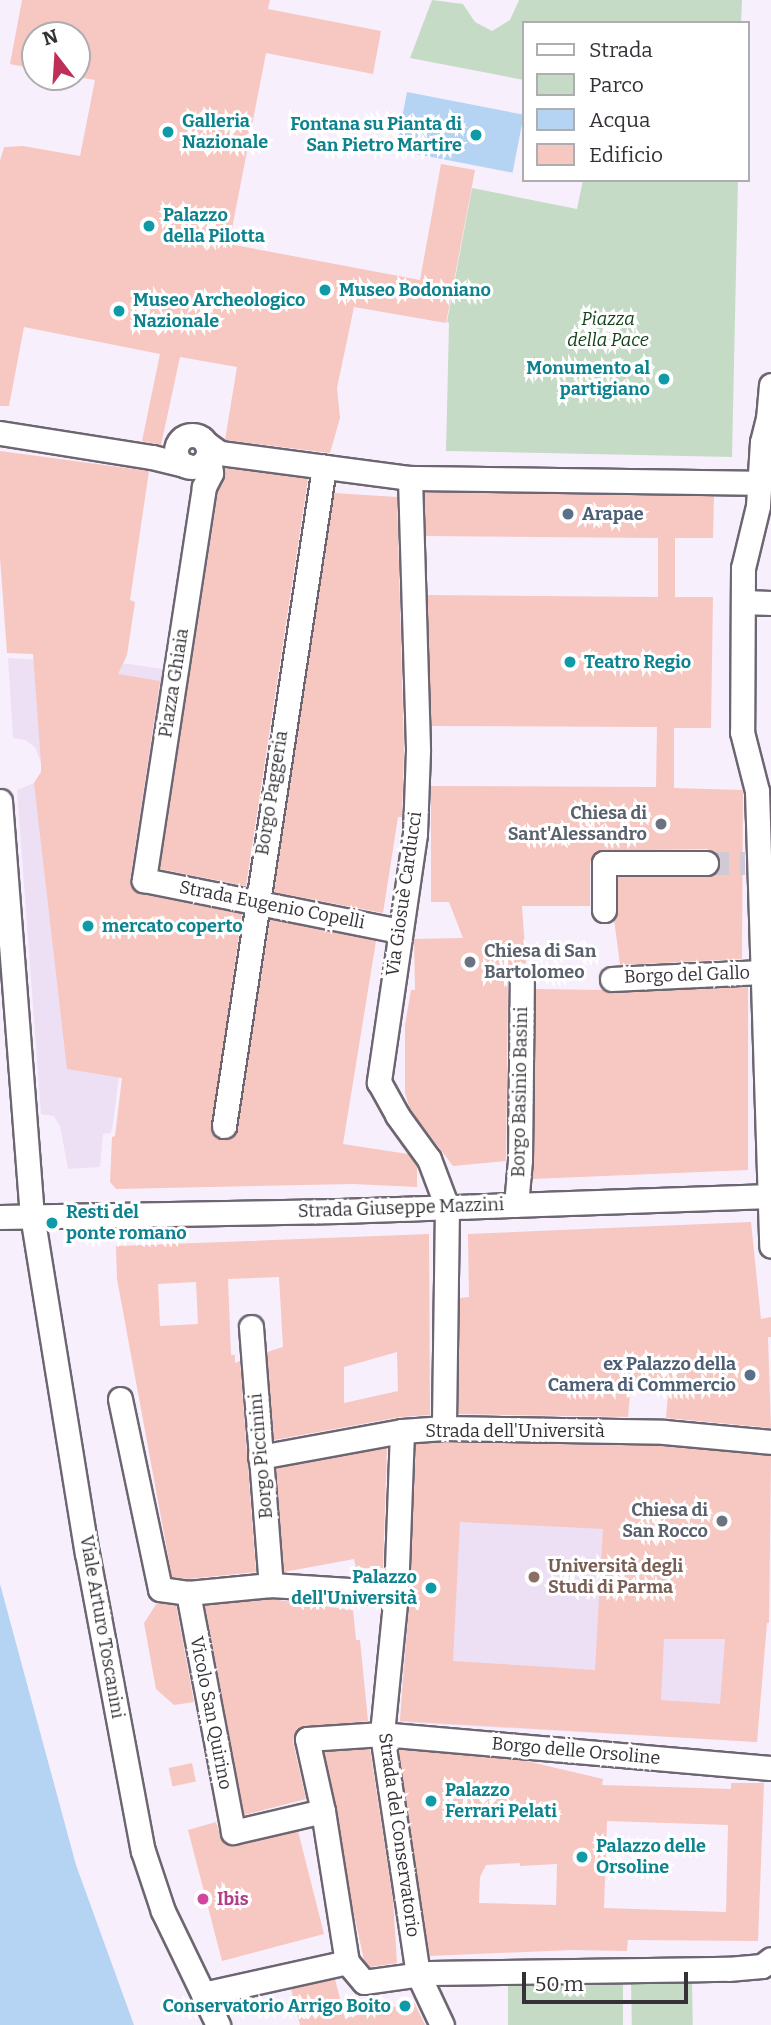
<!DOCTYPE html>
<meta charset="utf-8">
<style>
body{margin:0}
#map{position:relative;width:771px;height:2025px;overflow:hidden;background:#f8effd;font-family:Bitter,serif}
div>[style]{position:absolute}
.built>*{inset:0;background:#ede0f4}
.green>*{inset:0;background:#c6dbc6;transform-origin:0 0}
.water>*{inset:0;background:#b5d3f3;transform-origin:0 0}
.building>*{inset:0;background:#f7c7c2;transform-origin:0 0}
.street-tunnel>*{height:23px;margin-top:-11.5px;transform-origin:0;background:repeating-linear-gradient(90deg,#d1c9d5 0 23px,transparent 0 34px)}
.roads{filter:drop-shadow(2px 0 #6d6671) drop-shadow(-2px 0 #6d6671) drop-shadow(0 2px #6d6671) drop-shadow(0 -2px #6d6671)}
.street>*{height:23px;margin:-11.5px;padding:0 11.5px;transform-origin:11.5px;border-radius:11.5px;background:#fff}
.street>.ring{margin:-11.5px;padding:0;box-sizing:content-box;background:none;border:23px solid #fff;border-radius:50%}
.dots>*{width:19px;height:19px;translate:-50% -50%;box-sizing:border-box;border:4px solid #fff;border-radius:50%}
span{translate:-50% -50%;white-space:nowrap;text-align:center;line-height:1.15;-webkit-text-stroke:6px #fff;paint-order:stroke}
.culture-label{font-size:18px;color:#0d838f;font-weight:700}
.left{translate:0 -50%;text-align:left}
.right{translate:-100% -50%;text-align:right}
.park-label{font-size:18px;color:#114118;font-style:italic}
.service-label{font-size:18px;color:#4e5e75;font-weight:700}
.street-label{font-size:18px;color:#353137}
.worship-label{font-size:18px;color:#5b616d;font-weight:700}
.education-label{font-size:18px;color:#785e54;font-weight:700}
.hotel-label{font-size:18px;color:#b23c85;font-weight:700}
.legend{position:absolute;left:522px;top:21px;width:228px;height:161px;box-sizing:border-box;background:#fff;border:2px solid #aeadaf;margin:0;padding:9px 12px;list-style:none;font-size:21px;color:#353137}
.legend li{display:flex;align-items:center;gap:14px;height:35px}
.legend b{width:35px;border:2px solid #aeadaf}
.north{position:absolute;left:21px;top:21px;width:70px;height:70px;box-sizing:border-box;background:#fff;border:2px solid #aeadaf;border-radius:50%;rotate:343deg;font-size:19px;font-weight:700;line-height:28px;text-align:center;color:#353137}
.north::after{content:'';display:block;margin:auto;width:24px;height:32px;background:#bf3059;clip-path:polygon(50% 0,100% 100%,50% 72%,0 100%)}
.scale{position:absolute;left:522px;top:1972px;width:166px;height:32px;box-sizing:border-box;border:4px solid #353137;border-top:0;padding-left:9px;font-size:21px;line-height:24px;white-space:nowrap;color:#353137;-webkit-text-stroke:5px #fff;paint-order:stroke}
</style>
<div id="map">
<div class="built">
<div style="clip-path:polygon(8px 658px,129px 664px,176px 671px,144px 880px,113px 1123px,111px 1133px,103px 1134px,100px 1167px,68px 1169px,60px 1126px,54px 1116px,41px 1114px,17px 790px,34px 783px,41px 772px,41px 763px,35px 747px,25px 740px,13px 738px)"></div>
<div style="clip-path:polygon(415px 1435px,670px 1437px,668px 1504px,740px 1630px,757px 1742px,400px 1722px)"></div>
</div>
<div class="green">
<div style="clip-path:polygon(432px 0,463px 4px,475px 22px,492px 31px,510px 20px,519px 0,742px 0,741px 23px,524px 23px,524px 80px,410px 58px)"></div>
<div style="clip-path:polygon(583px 180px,738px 180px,732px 457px,446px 451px,449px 323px,447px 322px,472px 188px,577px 209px)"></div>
<div style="left:692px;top:1980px;width:45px;height:61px;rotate:89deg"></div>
<div style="left:623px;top:1981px;width:44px;height:115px;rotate:90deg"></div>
</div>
<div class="water">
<div style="left:407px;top:92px;width:119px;height:59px;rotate:11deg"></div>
<div style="clip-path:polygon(0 1584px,76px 1865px,134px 2025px,0 2025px)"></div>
</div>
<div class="building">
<div style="clip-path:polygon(22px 0,270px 0,268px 9px,381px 31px,373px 74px,266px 53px,229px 244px,420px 280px,441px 164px,475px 170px,446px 323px,354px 307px,337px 388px,340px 418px,330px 453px,225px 440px,237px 367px,180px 357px,161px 445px,142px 441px,160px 354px,24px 327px,9px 406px,0 406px,0 161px,4px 147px,23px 146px,80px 156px,95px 80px,77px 77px,77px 35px,35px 35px,35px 69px,10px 64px)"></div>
<div style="clip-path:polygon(0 451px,149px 471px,130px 600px,135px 602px,127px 655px,118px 674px,160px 681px,130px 879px,134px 890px,141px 894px,242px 914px,211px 1132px,221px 1140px,228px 1139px,238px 1128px,270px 919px,376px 941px,343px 1144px,408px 1154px,417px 1167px,417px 1187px,353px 1184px,116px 1189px,110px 1182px,112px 1137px,115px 1136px,122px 1078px,67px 1069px,34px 783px,41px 772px,41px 763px,33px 654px,7px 653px,0 558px)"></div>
<div style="clip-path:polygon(224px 468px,308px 479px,246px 886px,160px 869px,218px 491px)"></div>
<div style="clip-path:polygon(424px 492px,714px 496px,713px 538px,675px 538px,675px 597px,713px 597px,711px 728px,674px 728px,674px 788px,742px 790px,743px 793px,742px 959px,620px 965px,614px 919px,618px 910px,618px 877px,712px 875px,720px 862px,718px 855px,707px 849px,598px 851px,590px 862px,590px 906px,522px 906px,526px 963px,515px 967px,508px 979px,506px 1161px,453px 1166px,410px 1109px,405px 1093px,405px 1025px,411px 990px,415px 990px,414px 939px,463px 938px,449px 902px,431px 902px,431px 786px,656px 787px,657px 727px,431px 726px,427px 595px,658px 597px,658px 538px,426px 536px)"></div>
<div style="clip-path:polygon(334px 493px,397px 497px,404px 751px,402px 817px,398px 817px,383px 913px,274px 892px)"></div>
<div style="clip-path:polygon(748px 987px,748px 1170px,532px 1179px,536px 989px,604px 990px,613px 993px)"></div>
<div style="clip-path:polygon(751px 1222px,761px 1319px,771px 1317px,771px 1337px,768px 1337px,771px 1428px,666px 1418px,669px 1384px,631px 1384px,628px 1417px,458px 1414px,460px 1298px,469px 1297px,468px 1234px)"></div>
<div style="clip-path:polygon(evenodd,429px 1234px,430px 1415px,400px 1417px,274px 1440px,267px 1352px,283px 1347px,279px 1277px,228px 1279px,231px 1355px,235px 1355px,235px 1363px,240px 1361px,256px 1572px,188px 1579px,172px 1577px,117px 1279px,116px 1246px,429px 1234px,196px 1282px,198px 1324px,160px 1326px,158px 1284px,196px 1282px,429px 1234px,397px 1352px,398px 1391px,344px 1403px,344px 1367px,397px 1352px)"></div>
<div style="clip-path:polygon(evenodd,444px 1442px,663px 1446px,771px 1456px,769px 1623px,767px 1623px,757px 1742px,400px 1721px,410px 1594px,416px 1444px,444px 1442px,460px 1522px,603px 1529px,595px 1670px,453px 1661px,460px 1522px,444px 1442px,664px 1639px,725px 1639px,720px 1704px,661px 1700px,664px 1639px)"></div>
<div style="clip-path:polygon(387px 1448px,383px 1568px,356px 1568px,354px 1559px,284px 1572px,276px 1468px)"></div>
<div style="clip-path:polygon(271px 1599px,353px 1610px,356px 1640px,360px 1640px,368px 1721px,298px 1728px,293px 1742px,306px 1799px,244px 1815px,205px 1605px)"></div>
<div style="clip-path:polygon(157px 1603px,176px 1605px,194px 1702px,174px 1705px,156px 1689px,144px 1623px)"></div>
<div style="clip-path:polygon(370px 1749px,393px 1900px,397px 1963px,370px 1967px,364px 1960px,353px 1910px,324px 1752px)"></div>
<div style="clip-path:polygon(evenodd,398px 1749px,522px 1760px,603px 1779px,602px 1785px,731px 1789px,731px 1783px,764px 1783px,758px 1941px,628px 1940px,627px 1951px,572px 1950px,429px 1956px,398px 1749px,607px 1821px,728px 1825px,726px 1912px,604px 1908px,607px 1821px,398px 1749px,520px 1863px,520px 1866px,557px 1864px,556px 1905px,479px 1903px,480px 1877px,486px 1865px,520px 1863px)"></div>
<div style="left:192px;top:1763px;width:19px;height:24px;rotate:78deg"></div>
<div style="clip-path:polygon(216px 1822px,222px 1841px,229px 1845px,298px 1831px,324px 1934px,222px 1961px,188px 1830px)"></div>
<div style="clip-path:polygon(335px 1979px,345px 2018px,414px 2002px,425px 2025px,300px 2025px,291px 1989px)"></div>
</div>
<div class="street-tunnel">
<div style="left:706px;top:863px;width:39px"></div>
</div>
<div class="roads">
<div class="street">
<div style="left:771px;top:385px;width:33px;rotate:95deg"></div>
<div style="left:768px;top:418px;width:25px;rotate:104deg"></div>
<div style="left:762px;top:442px;width:64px;rotate:93.6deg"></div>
<div style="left:758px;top:506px;width:64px;rotate:103.6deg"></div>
<div style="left:743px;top:568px;width:164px;rotate:90.3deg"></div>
<div style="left:742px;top:732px;width:61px;rotate:75.7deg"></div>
<div style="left:757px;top:791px;width:455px;rotate:88.2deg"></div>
<div style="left:0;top:433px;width:154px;rotate:9deg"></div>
<div style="left:152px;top:457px;width:37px;rotate:14deg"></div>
<div class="ring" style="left:176px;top:435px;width:9px;height:9px"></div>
<div style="left:206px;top:443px;width:17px;rotate:36deg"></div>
<div style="left:220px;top:453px;width:192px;rotate:7.5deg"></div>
<div style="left:410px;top:478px;width:350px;rotate:0.8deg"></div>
<div style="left:208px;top:453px;width:20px;rotate:81deg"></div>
<div style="left:211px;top:473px;width:16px;rotate:117deg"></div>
<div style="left:204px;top:487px;width:398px;rotate:98.7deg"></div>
<div style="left:144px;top:880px;width:261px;rotate:11.3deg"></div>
<div style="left:410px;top:478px;width:273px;rotate:88.3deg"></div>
<div style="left:418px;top:751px;width:83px;rotate:92.1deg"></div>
<div style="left:415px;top:834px;width:251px;rotate:98.3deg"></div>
<div style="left:379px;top:1082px;width:38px;rotate:61deg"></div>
<div style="left:397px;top:1115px;width:54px;rotate:54deg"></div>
<div style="left:429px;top:1159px;width:51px;rotate:69.4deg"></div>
<div style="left:447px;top:1207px;width:221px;rotate:90.8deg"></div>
<div style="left:743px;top:602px;width:28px;rotate:2deg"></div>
<div style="left:0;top:801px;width:415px;rotate:85.6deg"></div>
<div style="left:32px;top:1215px;width:342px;rotate:80.8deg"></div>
<div style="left:87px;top:1553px;width:303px;rotate:79.4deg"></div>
<div style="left:143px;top:1851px;width:63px;rotate:71.6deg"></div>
<div style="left:163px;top:1911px;width:127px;rotate:64.2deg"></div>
<div style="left:604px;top:910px;width:47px;rotate:-90deg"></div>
<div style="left:604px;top:863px;width:102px"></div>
<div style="left:612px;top:979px;width:150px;rotate:-2.7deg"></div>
<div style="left:224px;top:1126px;width:667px;rotate:-81.37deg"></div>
<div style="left:516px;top:1205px;width:45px;rotate:-84.9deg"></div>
<div style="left:520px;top:1160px;width:181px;rotate:-89.4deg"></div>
<div style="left:0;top:1217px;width:339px;rotate:-1deg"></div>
<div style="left:339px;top:1211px;width:432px;rotate:-2deg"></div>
<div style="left:251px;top:1327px;width:259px;rotate:85.6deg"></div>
<div style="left:120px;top:1399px;width:194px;rotate:78.1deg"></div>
<div style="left:160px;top:1589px;width:28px;rotate:8deg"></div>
<div style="left:188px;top:1593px;width:83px;rotate:-5.5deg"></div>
<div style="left:271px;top:1585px;width:125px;rotate:3.7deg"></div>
<div style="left:402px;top:1431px;width:162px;rotate:92.1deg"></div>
<div style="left:396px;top:1593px;width:142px;rotate:95.7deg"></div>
<div style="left:382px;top:1734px;width:243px;rotate:81.5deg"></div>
<div style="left:418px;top:1974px;width:56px;rotate:64.8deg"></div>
<div style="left:260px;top:1457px;width:144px;rotate:-10.4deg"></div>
<div style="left:402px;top:1431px;width:42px;rotate:-4.1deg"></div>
<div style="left:444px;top:1428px;width:220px;rotate:1deg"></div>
<div style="left:664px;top:1432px;width:107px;rotate:5.3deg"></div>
<div style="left:188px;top:1593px;width:243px;rotate:79.3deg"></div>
<div style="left:233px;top:1832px;width:92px;rotate:-13.1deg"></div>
<div style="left:770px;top:1768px;width:389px;rotate:-175deg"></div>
<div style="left:382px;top:1734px;width:75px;rotate:176.2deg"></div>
<div style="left:307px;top:1739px;width:74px;rotate:77.5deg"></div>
<div style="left:323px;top:1811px;width:153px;rotate:81deg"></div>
<div style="left:347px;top:1962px;width:26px;rotate:50deg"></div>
<div style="left:364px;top:1982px;width:66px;rotate:-7.9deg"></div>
<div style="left:429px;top:1973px;width:299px;rotate:-0.8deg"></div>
<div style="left:728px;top:1969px;width:34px;rotate:-5deg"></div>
<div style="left:762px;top:1966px;width:11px;rotate:-38deg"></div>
<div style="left:203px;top:1994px;width:148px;rotate:-12.5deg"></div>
</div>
</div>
<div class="dots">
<div style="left:168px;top:132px;background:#0f9aa8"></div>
<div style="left:476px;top:135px;background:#0f9aa8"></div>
<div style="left:149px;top:226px;background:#0f9aa8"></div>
<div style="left:325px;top:290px;background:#0f9aa8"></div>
<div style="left:119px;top:311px;background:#0f9aa8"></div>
<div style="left:664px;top:379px;background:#0f9aa8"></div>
<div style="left:568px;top:514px;background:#5c6f8a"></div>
<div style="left:570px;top:662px;background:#0f9aa8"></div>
<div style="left:661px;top:824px;background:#6b7280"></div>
<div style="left:88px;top:926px;background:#0f9aa8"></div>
<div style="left:470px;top:962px;background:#6b7280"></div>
<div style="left:52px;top:1223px;background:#0f9aa8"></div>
<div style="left:750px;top:1375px;background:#5c6f8a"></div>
<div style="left:722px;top:1521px;background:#6b7280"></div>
<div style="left:534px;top:1577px;background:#8d6e63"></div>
<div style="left:431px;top:1588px;background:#0f9aa8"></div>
<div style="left:431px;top:1801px;background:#0f9aa8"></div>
<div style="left:582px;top:1857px;background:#0f9aa8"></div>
<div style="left:203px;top:1899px;background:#d1479c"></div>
<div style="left:405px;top:2006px;background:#0f9aa8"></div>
</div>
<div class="culture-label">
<span class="left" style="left:182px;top:132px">Galleria<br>Nazionale</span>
<span class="right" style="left:462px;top:135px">Fontana su Pianta di<br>San Pietro Martire</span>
<span class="left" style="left:163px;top:226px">Palazzo<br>della Pilotta</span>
<span class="left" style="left:339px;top:290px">Museo Bodoniano</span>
<span class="left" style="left:133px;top:311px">Museo Archeologico<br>Nazionale</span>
<span class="right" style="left:650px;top:379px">Monumento al<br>partigiano</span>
<span class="left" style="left:584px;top:662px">Teatro Regio</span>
<span class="left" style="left:102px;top:926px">mercato coperto</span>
<span class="left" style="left:66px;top:1223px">Resti del<br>ponte romano</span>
<span class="right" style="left:417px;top:1588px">Palazzo<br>dell'Università</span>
<span class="left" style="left:445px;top:1801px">Palazzo<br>Ferrari Pelati</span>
<span class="left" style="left:596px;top:1857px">Palazzo delle<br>Orsoline</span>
<span class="right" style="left:391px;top:2006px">Conservatorio Arrigo Boito</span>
</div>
<div class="park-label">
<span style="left:608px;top:330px">Piazza<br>della Pace</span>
</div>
<div class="service-label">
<span class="left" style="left:582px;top:514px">Arapae</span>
<span class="right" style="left:736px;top:1375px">ex Palazzo della<br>Camera di Commercio</span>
</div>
<div class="street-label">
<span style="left:174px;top:683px;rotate:-81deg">Piazza Ghiaia</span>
<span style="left:272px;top:793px;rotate:-81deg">Borgo Paggeria</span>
<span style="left:404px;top:894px;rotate:-82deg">Via Giosuè Carducci</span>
<span style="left:272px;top:905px;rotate:11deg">Strada Eugenio Copelli</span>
<span style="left:687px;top:975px;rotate:-2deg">Borgo del Gallo</span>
<span style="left:520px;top:1092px;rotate:-89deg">Borgo Basinio Basini</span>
<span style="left:401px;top:1208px;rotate:-2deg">Strada Giuseppe Mazzini</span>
<span style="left:515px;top:1431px">Strada dell'Università</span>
<span style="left:261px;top:1456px;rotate:-95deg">Borgo Piccinini</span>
<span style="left:102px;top:1627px;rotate:80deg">Viale Arturo Toscanini</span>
<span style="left:211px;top:1713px;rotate:79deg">Vicolo San Quirino</span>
<span style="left:576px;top:1751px;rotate:5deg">Borgo delle Orsoline</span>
<span style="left:399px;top:1835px;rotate:82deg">Strada del Conservatorio</span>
</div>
<div class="worship-label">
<span class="right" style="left:647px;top:824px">Chiesa di<br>Sant'Alessandro</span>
<span class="left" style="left:484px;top:962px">Chiesa di San<br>Bartolomeo</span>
<span class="right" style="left:708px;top:1521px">Chiesa di<br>San Rocco</span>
</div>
<div class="education-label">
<span class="left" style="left:548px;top:1577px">Università degli<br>Studi di Parma</span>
</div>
<div class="hotel-label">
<span class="left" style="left:217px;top:1899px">Ibis</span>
</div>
<ul class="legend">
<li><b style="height:9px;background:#fff"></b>Strada</li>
<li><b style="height:19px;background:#c6dbc6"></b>Parco</li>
<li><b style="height:19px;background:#b5d3f3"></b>Acqua</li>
<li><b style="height:19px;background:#f7c7c2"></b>Edificio</li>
</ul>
<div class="north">N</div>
<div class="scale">50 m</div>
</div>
